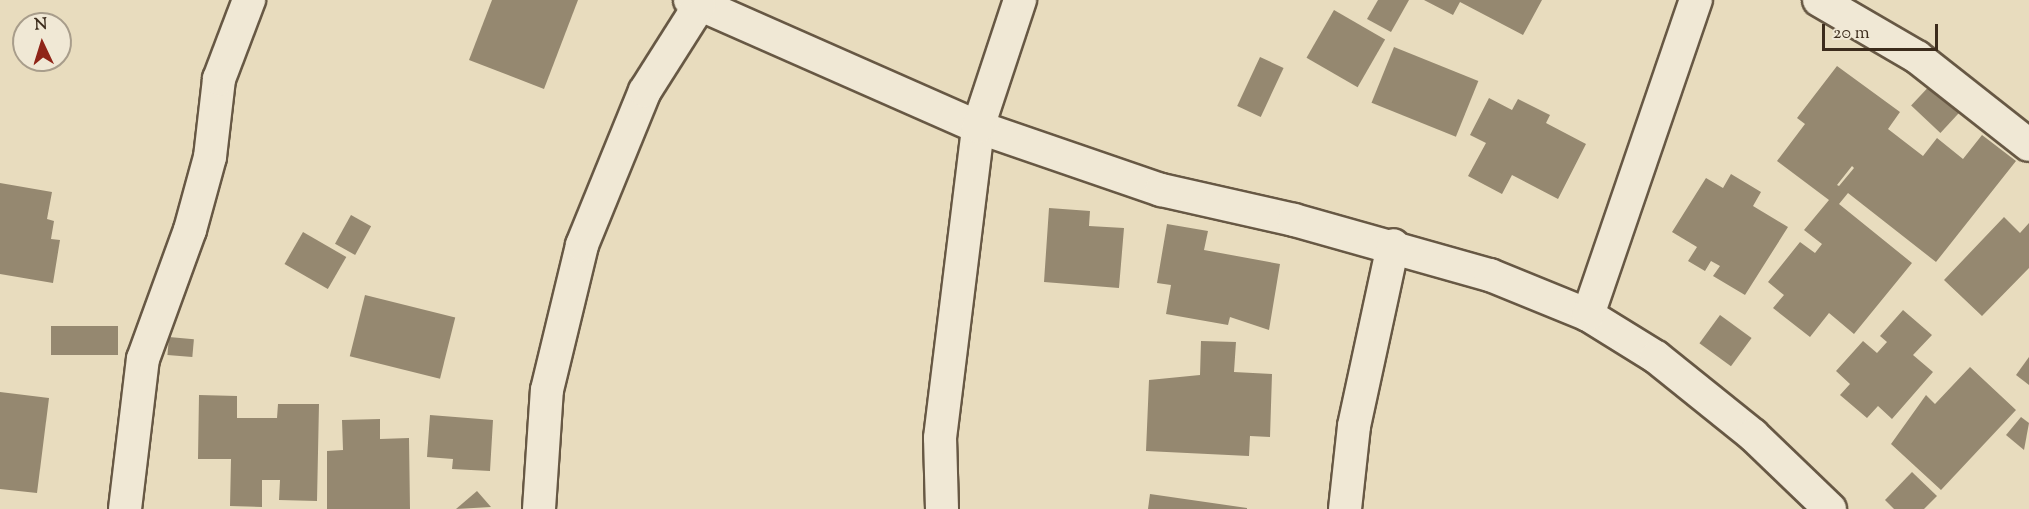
<!DOCTYPE html>
<style>
body{margin:0}
#map{position:relative;width:2029px;height:509px;overflow:hidden;background:#e8dcbe;font-family:"Sorts Mill Goudy",serif}
div>[style]{position:absolute}
.building>*{inset:0;background:#958870;transform-origin:0 0}
.roads{filter:drop-shadow(2px 0 #675844) drop-shadow(-2px 0 #675844) drop-shadow(0 2px #675844) drop-shadow(0 -2px #675844)}
.minor>*{height:32px;margin:-16px;padding:0 16px;transform-origin:16px;border-radius:16px;background:#f0e8d5}
span{translate:-50% -50%;white-space:nowrap;text-align:center;line-height:1.15;-webkit-text-stroke:4.5px #f0e8d5;paint-order:stroke}
.north{position:absolute;left:12px;top:12px;width:60px;height:60px;box-sizing:border-box;background:#f0e8d5;border:2px solid #a89d8b;border-radius:50%;rotate:356deg;font-size:16px;font-weight:700;line-height:24px;text-align:center;color:#3c2c1c}
.north::after{content:'';display:block;margin:auto;width:21px;height:27px;background:#8f2418;clip-path:polygon(50% 0,100% 100%,50% 72%,0 100%)}
.scale{position:absolute;left:1822px;top:24px;width:116px;height:27px;box-sizing:border-box;border:3px solid #3c2c1c;border-top:0;padding-left:8px;font-size:18px;line-height:21px;white-space:nowrap;color:#3c2c1c;-webkit-text-stroke:4px #f0e8d5;paint-order:stroke}
</style>
<div id="map">
<div class="building">
<div style="clip-path:polygon(492px 0,578px 0,544px 89px,469px 60px)"></div>
<div style="clip-path:polygon(1378px 0,1409px 0,1391px 32px,1367px 19px)"></div>
<div style="clip-path:polygon(1424px 0,1542px 0,1523px 35px,1460px 2px,1453px 15px)"></div>
<div style="left:1334px;top:10px;width:59px;height:55px;rotate:30deg"></div>
<div style="left:1394px;top:47px;width:91px;height:60px;rotate:22deg"></div>
<div style="left:1260px;top:57px;width:26px;height:54px;rotate:25deg"></div>
<div style="clip-path:polygon(evenodd,1837px 66px,1900px 112px,1888px 129px,1923px 156px,1937px 138px,1963px 159px,1982px 135px,2016px 161px,1936px 262px,1848px 193px,1839px 204px,1912px 263px,1854px 334px,1829px 313px,1810px 337px,1773px 308px,1784px 295px,1768px 282px,1800px 242px,1815px 253px,1822px 244px,1804px 230px,1829px 200px,1777px 161px,1805px 124px,1797px 118px,1837px 66px,1852px 166px,1854px 168px,1839px 186px,1837px 185px,1852px 166px)"></div>
<div style="left:1935px;top:80px;width:40px;height:35px;rotate:43deg"></div>
<div style="clip-path:polygon(1489px 98px,1512px 110px,1518px 99px,1550px 115px,1546px 123px,1586px 144px,1558px 199px,1512px 175px,1502px 194px,1468px 176px,1486px 143px,1470px 135px)"></div>
<div style="clip-path:polygon(1731px 174px,1761px 192px,1753px 206px,1788px 227px,1745px 295px,1713px 276px,1720px 266px,1711px 261px,1705px 271px,1688px 261px,1697px 247px,1672px 232px,1706px 178px,1723px 188px)"></div>
<div style="clip-path:polygon(0 183px,52px 192px,47px 219px,54px 221px,51px 239px,60px 240px,53px 283px,0 274px)"></div>
<div style="clip-path:polygon(1049px 208px,1090px 211px,1089px 226px,1124px 228px,1119px 288px,1044px 282px)"></div>
<div style="left:351px;top:215px;width:23px;height:33px;rotate:29deg"></div>
<div style="clip-path:polygon(2004px 217px,2020px 233px,2029px 223px,2029px 268px,1982px 316px,1944px 280px)"></div>
<div style="clip-path:polygon(1167px 224px,1208px 231px,1204px 250px,1280px 264px,1269px 330px,1230px 317px,1228px 325px,1166px 314px,1171px 285px,1157px 283px)"></div>
<div style="left:303px;top:232px;width:50px;height:37px;rotate:30deg"></div>
<div style="left:365px;top:295px;width:93px;height:63px;rotate:14deg"></div>
<div style="clip-path:polygon(1903px 310px,1932px 335px,1913px 355px,1933px 372px,1892px 419px,1878px 406px,1867px 418px,1840px 395px,1850px 384px,1836px 371px,1863px 341px,1877px 353px,1887px 342px,1880px 336px)"></div>
<div style="left:1720px;top:315px;width:39px;height:35px;rotate:36deg"></div>
<div style="left:51px;top:326px;width:67px;height:29px"></div>
<div style="left:169px;top:337px;width:25px;height:18px;rotate:5deg"></div>
<div style="clip-path:polygon(1201px 341px,1236px 342px,1234px 372px,1272px 374px,1270px 437px,1250px 436px,1249px 456px,1146px 451px,1149px 380px,1200px 375px)"></div>
<div style="clip-path:polygon(2029px 357px,2029px 385px,2016px 375px)"></div>
<div style="clip-path:polygon(1970px 367px,2016px 410px,1941px 490px,1891px 444px,1926px 395px,1935px 404px)"></div>
<div style="clip-path:polygon(0 392px,49px 398px,37px 493px,0 489px)"></div>
<div style="clip-path:polygon(199px 395px,237px 396px,237px 418px,277px 418px,278px 404px,319px 404px,317px 501px,279px 500px,280px 480px,262px 480px,262px 507px,230px 506px,231px 459px,198px 459px)"></div>
<div style="clip-path:polygon(430px 415px,493px 420px,490px 471px,452px 469px,453px 459px,427px 457px)"></div>
<div style="clip-path:polygon(2021px 417px,2029px 423px,2024px 450px,2006px 435px)"></div>
<div style="clip-path:polygon(380px 419px,380px 439px,409px 438px,410px 509px,327px 509px,327px 451px,343px 450px,342px 420px)"></div>
<div style="clip-path:polygon(1912px 472px,1937px 496px,1924px 509px,1894px 509px,1885px 500px)"></div>
<div style="clip-path:polygon(477px 491px,491px 507px,456px 509px)"></div>
<div style="clip-path:polygon(1150px 494px,1247px 508px,1247px 509px,1148px 509px)"></div>
</div>
<div class="roads">
<div class="minor">
<div style="left:690px;top:0;width:315px;rotate:23.8deg"></div>
<div style="left:978px;top:127px;width:194px;rotate:19deg"></div>
<div style="left:1161px;top:190px;width:136px;rotate:12.7deg"></div>
<div style="left:1294px;top:220px;width:204px;rotate:15.7deg"></div>
<div style="left:1490px;top:275px;width:106px;rotate:22.2deg"></div>
<div style="left:1588px;top:315px;width:80px;rotate:31.7deg"></div>
<div style="left:1656px;top:357px;width:124px;rotate:38.8deg"></div>
<div style="left:1753px;top:435px;width:107px;rotate:43.9deg"></div>
<div style="left:1819px;top:0;width:113px;rotate:30.2deg"></div>
<div style="left:1917px;top:57px;width:142px;rotate:38.2deg"></div>
<div style="left:1588px;top:315px;width:333px;rotate:-71.1deg"></div>
<div style="left:125px;top:509px;width:151px;rotate:-83.2deg"></div>
<div style="left:143px;top:359px;width:137px;rotate:-70deg"></div>
<div style="left:190px;top:230px;width:76px;rotate:-74.7deg"></div>
<div style="left:210px;top:157px;width:79px;rotate:-83.4deg"></div>
<div style="left:219px;top:79px;width:85px;rotate:-69.2deg"></div>
<div style="left:539px;top:509px;width:119px;rotate:-86.2deg"></div>
<div style="left:547px;top:390px;width:149px;rotate:-76.4deg"></div>
<div style="left:582px;top:245px;width:166px;rotate:-67.8deg"></div>
<div style="left:645px;top:91px;width:101px;rotate:-57.6deg"></div>
<div style="left:942px;top:509px;width:71px;rotate:-91.6deg"></div>
<div style="left:940px;top:438px;width:313px;rotate:-83deg"></div>
<div style="left:978px;top:127px;width:134px;rotate:-71.7deg"></div>
<div style="left:1345px;top:509px;width:83px;rotate:-83.8deg"></div>
<div style="left:1354px;top:426px;width:185px;rotate:-77.8deg"></div>
</div>
</div>
<div class="north">N</div>
<div class="scale">20 m</div>
</div>
